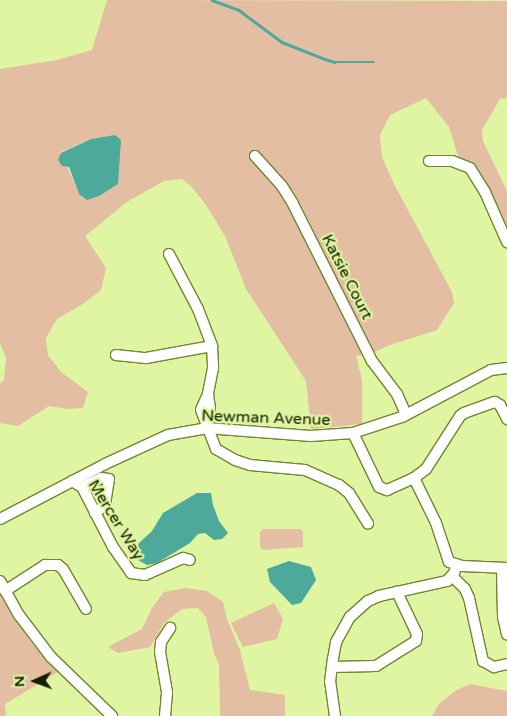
<!DOCTYPE html>
<style>
body{margin:0}
#map{position:relative;width:507px;height:716px;overflow:hidden;background:#dff5a1;font-family:"Varela Round",sans-serif}
div>[style]{position:absolute}
.green>*{inset:0;background:#e3bea2}
.water>*{inset:0;background:#4da999}
.stream>*{height:2.5px;margin:-1.25px;padding:0 1.25px;transform-origin:1.25px;border-radius:1.25px;background:#4da999}
.roads{filter:drop-shadow(1px 0 #738432) drop-shadow(-1px 0 #738432) drop-shadow(0 1px #738432) drop-shadow(0 -1px #738432)}
.minor>*{height:10px;margin:-5px;padding:0 5px;transform-origin:5px;border-radius:5px;background:#fff}
span{translate:-50% -50%;white-space:nowrap;text-align:center;line-height:1.15;-webkit-text-stroke:4.5px #dff5a1;paint-order:stroke}
.street-label{font-size:16px;color:#151c00}
.north{position:absolute;left:10px;top:656px;width:50px;height:50px;-webkit-text-stroke:4px #dff5a1;paint-order:stroke;rotate:268deg;font-size:14px;font-weight:700;line-height:20px;text-align:center;color:#151c00}
.north::after{content:'';display:block;margin:auto;width:18px;height:22px;background:#151c00;clip-path:polygon(50% 0,100% 100%,50% 72%,0 100%)}
</style>
<div id="map">
<div class="green">
<div style="clip-path:polygon(evenodd,107px 0,507px 1px,507px 98px,500px 99px,482px 130px,483px 141px,507px 191px,507px 233px,459px 159px,449px 127px,426px 98px,390px 115px,380px 135px,382px 157px,394px 184px,452px 292px,454px 303px,437px 330px,390px 345px,372px 353px,356px 356px,362px 380px,362px 424px,311px 429px,306px 381px,246px 289px,225px 236px,206px 205px,191px 186px,182px 179px,164px 181px,127px 202px,85px 236px,106px 268px,101px 290px,83px 304px,57px 319px,46px 338px,48px 355px,61px 372px,88px 392px,83px 408px,68px 409px,49px 406px,18px 426px,0 423px,0 383px,4px 380px,6px 358px,0 343px,0 69px,57px 60px,92px 50px,107px 0,115px 135px,79px 194px,61px 152px,91px 139px,115px 135px)"></div>
<div style="clip-path:polygon(263px 529px,300px 529px,303px 531px,303px 547px,263px 550px,260px 547px,260px 532px)"></div>
<div style="clip-path:polygon(186px 588px,207px 591px,223px 602px,227px 619px,240px 650px,250px 690px,285px 695px,285px 716px,220px 716px,219px 665px,214px 653px,206px 617px,198px 608px,182px 609px,164px 623px,150px 647px,118px 653px,108px 647px,142px 629px,152px 608px,164px 592px)"></div>
<div style="clip-path:polygon(0 594px,30px 641px,58px 672px,5px 704px,6px 716px,0 716px)"></div>
<div style="clip-path:polygon(274px 603px,283px 619px,277px 639px,243px 647px,231px 623px)"></div>
<div style="clip-path:polygon(470px 684px,507px 691px,507px 716px,432px 716px,439px 704px,455px 691px)"></div>
</div>
<div class="water">
<div style="clip-path:polygon(115px 135px,121px 140px,118px 184px,99px 196px,87px 200px,79px 194px,69px 167px,62px 166px,58px 160px,61px 153px,91px 139px)"></div>
<div style="clip-path:polygon(197px 493px,211px 493px,213px 505px,219px 521px,228px 533px,222px 539px,214px 540px,205px 533px,198px 534px,190px 543px,157px 563px,147px 565px,138px 560px,135px 551px,139px 543px,152px 531px,163px 513px)"></div>
<div style="clip-path:polygon(289px 561px,311px 567px,316px 580px,301px 603px,292px 605px,270px 582px,267px 569px)"></div>
</div>
<div class="stream">
<div style="left:212px;top:0;width:29px;rotate:20deg"></div>
<div style="left:239px;top:10px;width:54px;rotate:36.7deg"></div>
<div style="left:282px;top:42px;width:46px;rotate:21.6deg"></div>
<div style="left:325px;top:59px;width:10px;rotate:17deg"></div>
<div style="left:335px;top:62px;width:39px"></div>
</div>
<div class="roads">
<div class="minor">
<div style="left:255px;top:156px;width:40px;rotate:48deg"></div>
<div style="left:282px;top:186px;width:19px;rotate:58deg"></div>
<div style="left:292px;top:202px;width:178px;rotate:63.3deg"></div>
<div style="left:372px;top:361px;width:41px;rotate:52.9deg"></div>
<div style="left:397px;top:394px;width:22px;rotate:66deg"></div>
<div style="left:429px;top:161px;width:23px"></div>
<div style="left:452px;top:161px;width:19px;rotate:21deg"></div>
<div style="left:470px;top:168px;width:28px;rotate:58deg"></div>
<div style="left:485px;top:192px;width:55px;rotate:66.3deg"></div>
<div style="left:169px;top:254px;width:62px;rotate:62.2deg"></div>
<div style="left:198px;top:309px;width:40px;rotate:69deg"></div>
<div style="left:212px;top:346px;width:22px;rotate:87deg"></div>
<div style="left:213px;top:368px;width:26px;rotate:101deg"></div>
<div style="left:208px;top:394px;width:15px;rotate:82deg"></div>
<div style="left:210px;top:409px;width:9px;rotate:122deg"></div>
<div style="left:116px;top:355px;width:30px;rotate:6deg"></div>
<div style="left:146px;top:358px;width:67px;rotate:-10.3deg"></div>
<div style="left:208px;top:394px;width:17px;rotate:114deg"></div>
<div style="left:201px;top:410px;width:42px;rotate:69deg"></div>
<div style="left:216px;top:449px;width:22px;rotate:30deg"></div>
<div style="left:235px;top:460px;width:16px;rotate:18deg"></div>
<div style="left:250px;top:465px;width:55px;rotate:5.2deg"></div>
<div style="left:305px;top:470px;width:37px;rotate:24deg"></div>
<div style="left:339px;top:485px;width:13px;rotate:39deg"></div>
<div style="left:349px;top:493px;width:36px;rotate:58deg"></div>
<div style="left:353px;top:433px;width:60px;rotate:64.3deg"></div>
<div style="left:379px;top:487px;width:9px;rotate:21deg"></div>
<div style="left:387px;top:490px;width:30px;rotate:-24deg"></div>
<div style="left:414px;top:478px;width:15px;rotate:-37deg"></div>
<div style="left:426px;top:469px;width:63px;rotate:-57.3deg"></div>
<div style="left:460px;top:416px;width:5px;rotate:-37deg"></div>
<div style="left:464px;top:413px;width:33px;rotate:-20deg"></div>
<div style="left:495px;top:402px;width:6px;rotate:31deg"></div>
<div style="left:500px;top:405px;width:16px;rotate:63deg"></div>
<div style="left:414px;top:478px;width:50px;rotate:63.9deg"></div>
<div style="left:436px;top:523px;width:41px;rotate:71.6deg"></div>
<div style="left:449px;top:562px;width:14px;rotate:17deg"></div>
<div style="left:462px;top:566px;width:45px;rotate:2.5deg"></div>
<div style="left:72px;top:481px;width:12px;rotate:31deg"></div>
<div style="left:82px;top:487px;width:68px;rotate:62.7deg"></div>
<div style="left:113px;top:547px;width:32px;rotate:55deg"></div>
<div style="left:131px;top:573px;width:14px;rotate:8deg"></div>
<div style="left:145px;top:575px;width:42px;rotate:-24.1deg"></div>
<div style="left:183px;top:558px;width:7px;rotate:16deg"></div>
<div style="left:82px;top:487px;width:21px;rotate:-25deg"></div>
<div style="left:101px;top:478px;width:8px;rotate:7deg"></div>
<div style="left:109px;top:479px;width:26px;rotate:99deg"></div>
<div style="left:105px;top:505px;width:13px;rotate:141deg"></div>
<div style="left:0;top:519px;width:119px;rotate:-27.6deg"></div>
<div style="left:105px;top:464px;width:69px;rotate:-24.7deg"></div>
<div style="left:168px;top:435px;width:39px;rotate:-10deg"></div>
<div style="left:206px;top:428px;width:105px;rotate:4.4deg"></div>
<div style="left:311px;top:436px;width:42px;rotate:-4.1deg"></div>
<div style="left:353px;top:433px;width:52px;rotate:-18.1deg"></div>
<div style="left:402px;top:417px;width:101px;rotate:-27.8deg"></div>
<div style="left:491px;top:370px;width:16px;rotate:-7deg"></div>
<div style="left:502px;top:569px;width:48px;rotate:88.8deg"></div>
<div style="left:503px;top:617px;width:18px;rotate:77deg"></div>
<div style="left:452px;top:576px;width:18px;rotate:45deg"></div>
<div style="left:465px;top:589px;width:10px;rotate:66deg"></div>
<div style="left:469px;top:598px;width:65px;rotate:77.5deg"></div>
<div style="left:483px;top:661px;width:13px;rotate:29deg"></div>
<div style="left:494px;top:667px;width:13px;rotate:-13deg"></div>
<div style="left:0;top:581px;width:39px;rotate:61deg"></div>
<div style="left:19px;top:615px;width:53px;rotate:52.7deg"></div>
<div style="left:51px;top:657px;width:85px;rotate:44deg"></div>
<div style="left:5px;top:591px;width:48px;rotate:-33deg"></div>
<div style="left:45px;top:565px;width:13px"></div>
<div style="left:58px;top:565px;width:6px;rotate:39deg"></div>
<div style="left:63px;top:569px;width:46px;rotate:60.1deg"></div>
<div style="left:332px;top:667px;width:44px;rotate:-1.3deg"></div>
<div style="left:376px;top:666px;width:47px;rotate:-32deg"></div>
<div style="left:416px;top:641px;width:7px;rotate:-82deg"></div>
<div style="left:417px;top:634px;width:47px;rotate:-115.5deg"></div>
<div style="left:165px;top:716px;width:24px;rotate:-85deg"></div>
<div style="left:167px;top:692px;width:41px;rotate:-99.9deg"></div>
<div style="left:160px;top:652px;width:10px;rotate:-84deg"></div>
<div style="left:161px;top:642px;width:17px;rotate:-57deg"></div>
<div style="left:335px;top:716px;width:34px;rotate:-98deg"></div>
<div style="left:330px;top:682px;width:23px;rotate:-83deg"></div>
<div style="left:333px;top:659px;width:17px;rotate:-80deg"></div>
<div style="left:336px;top:642px;width:29px;rotate:-61deg"></div>
<div style="left:350px;top:617px;width:24px;rotate:-42deg"></div>
<div style="left:368px;top:601px;width:12px;rotate:-24deg"></div>
<div style="left:379px;top:596px;width:70px;rotate:-12.4deg"></div>
<div style="left:447px;top:581px;width:11px;rotate:-49deg"></div>
<div style="left:454px;top:573px;width:9px;rotate:-72deg"></div>
</div>
</div>
<div class="street-label">
<span style="left:347px;top:277px;rotate:63deg">Katsie Court</span>
<span style="left:266px;top:418px;rotate:2deg">Newman Avenue</span>
<span style="left:116px;top:520px;rotate:58deg">Mercer Way</span>
</div>
<div class="north">N</div>
</div>
